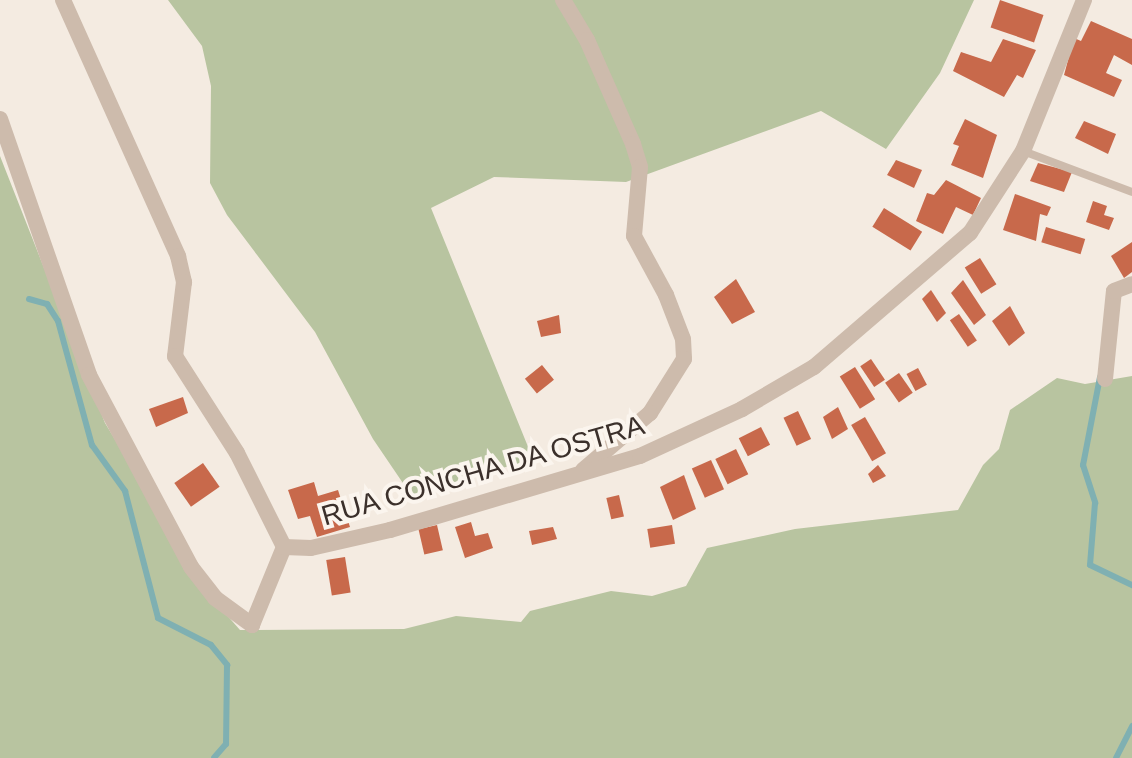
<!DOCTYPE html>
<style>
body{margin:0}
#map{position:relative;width:1132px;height:758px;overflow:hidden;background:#f4ebe1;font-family:Helvetica,sans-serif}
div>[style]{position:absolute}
.green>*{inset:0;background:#b8c4a0}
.stream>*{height:6px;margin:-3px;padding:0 3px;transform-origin:3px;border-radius:3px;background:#7fb0b2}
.building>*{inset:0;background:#c8694b;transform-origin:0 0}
.service>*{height:8px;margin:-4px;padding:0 4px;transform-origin:4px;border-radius:4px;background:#cdbbac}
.minor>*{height:16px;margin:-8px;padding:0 8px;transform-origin:8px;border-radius:8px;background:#cdbbac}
span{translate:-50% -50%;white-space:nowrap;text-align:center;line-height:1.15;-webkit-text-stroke:8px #fbf5ee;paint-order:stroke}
.street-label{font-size:28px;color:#3b302b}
</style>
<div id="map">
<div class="green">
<div style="clip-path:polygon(168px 0,974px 0,940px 73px,886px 149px,821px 111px,626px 182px,494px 177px,431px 208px,533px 459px,411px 495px,373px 439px,315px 332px,227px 215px,210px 183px,211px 86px,202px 46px)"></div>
<div style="clip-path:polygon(0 156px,105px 423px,210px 596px,240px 630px,404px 629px,456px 616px,521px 622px,530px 611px,611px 591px,652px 596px,686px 586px,707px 548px,795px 529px,958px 510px,983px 465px,999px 449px,1010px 410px,1057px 378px,1085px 384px,1132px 376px,1132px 758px,0 758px)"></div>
</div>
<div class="stream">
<div style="left:29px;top:299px;width:19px;rotate:16deg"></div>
<div style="left:47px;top:304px;width:20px;rotate:57deg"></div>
<div style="left:58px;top:321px;width:129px;rotate:74.7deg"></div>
<div style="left:92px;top:445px;width:57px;rotate:54.3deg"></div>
<div style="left:125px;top:491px;width:131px;rotate:75.4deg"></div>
<div style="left:158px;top:618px;width:59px;rotate:27deg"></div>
<div style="left:211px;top:645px;width:26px;rotate:51deg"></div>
<div style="left:227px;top:665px;width:79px;rotate:90.7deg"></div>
<div style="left:226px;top:744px;width:18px;rotate:131deg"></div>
<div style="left:1100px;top:377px;width:90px;rotate:100.9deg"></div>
<div style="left:1083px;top:465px;width:40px;rotate:72deg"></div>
<div style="left:1095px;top:503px;width:62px;rotate:94.6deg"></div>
<div style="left:1090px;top:565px;width:47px;rotate:25.5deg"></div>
<div style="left:1116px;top:758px;width:36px;rotate:-63deg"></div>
</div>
<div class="building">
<div style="left:1000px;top:0;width:46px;height:29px;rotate:19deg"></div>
<div style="clip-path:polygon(1091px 21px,1132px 39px,1132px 65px,1114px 55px,1106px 73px,1122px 80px,1114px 97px,1064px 75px,1074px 38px,1081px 41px)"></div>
<div style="clip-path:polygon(1003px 39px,1036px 50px,1023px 78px,1017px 75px,1004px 97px,953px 71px,961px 52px,991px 62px)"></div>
<div style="clip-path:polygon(965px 119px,997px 135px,983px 178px,951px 165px,959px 146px,953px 144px)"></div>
<div style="clip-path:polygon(1084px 121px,1116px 134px,1108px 154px,1075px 138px)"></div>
<div style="clip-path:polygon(896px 160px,922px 170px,914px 188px,887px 175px)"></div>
<div style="clip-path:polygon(1038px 163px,1072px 172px,1064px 192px,1030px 181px)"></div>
<div style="clip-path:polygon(946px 180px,981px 198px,973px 215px,956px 207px,943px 234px,916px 221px,927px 193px,934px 195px)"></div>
<div style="clip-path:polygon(1015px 194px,1051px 207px,1047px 216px,1040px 214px,1036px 241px,1003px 230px)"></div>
<div style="clip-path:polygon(1093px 201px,1107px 206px,1104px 215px,1114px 218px,1109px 230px,1086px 222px)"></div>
<div style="left:884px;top:208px;width:45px;height:22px;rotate:32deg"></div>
<div style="left:1046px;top:227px;width:41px;height:16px;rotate:17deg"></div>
<div style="clip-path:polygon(1132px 242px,1132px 272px,1124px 278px,1111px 256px)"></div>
<div style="left:980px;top:258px;width:31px;height:18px;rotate:58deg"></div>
<div style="clip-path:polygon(736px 279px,755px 312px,732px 324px,714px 297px)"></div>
<div style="clip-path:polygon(963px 280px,986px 315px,974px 325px,951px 293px)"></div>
<div style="clip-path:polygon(931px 290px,946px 313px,937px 322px,922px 299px)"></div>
<div style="clip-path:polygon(1010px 306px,1025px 333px,1009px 346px,992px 321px)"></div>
<div style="left:959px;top:314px;width:32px;height:11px;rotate:56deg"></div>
<div style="clip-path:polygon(559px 315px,561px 333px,541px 337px,537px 321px)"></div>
<div style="left:871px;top:359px;width:25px;height:13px;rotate:56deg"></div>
<div style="left:542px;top:365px;width:19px;height:22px;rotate:51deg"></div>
<div style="left:855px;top:367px;width:38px;height:18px;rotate:58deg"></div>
<div style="left:918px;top:368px;width:19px;height:13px;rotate:62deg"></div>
<div style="left:899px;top:373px;width:24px;height:17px;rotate:55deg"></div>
<div style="clip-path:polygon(183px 397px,188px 413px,156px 427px,149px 409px)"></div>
<div style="clip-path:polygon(838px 407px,848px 429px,832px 439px,823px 417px)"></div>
<div style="left:798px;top:411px;width:31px;height:16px;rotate:65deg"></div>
<div style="left:865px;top:417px;width:42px;height:16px;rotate:60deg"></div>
<div style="left:761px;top:427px;width:20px;height:25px;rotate:63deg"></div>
<div style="left:736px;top:449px;width:28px;height:23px;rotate:64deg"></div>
<div style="left:711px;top:460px;width:32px;height:21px;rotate:66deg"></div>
<div style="left:203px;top:463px;width:29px;height:35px;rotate:55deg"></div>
<div style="clip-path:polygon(878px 465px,886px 476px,873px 483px,868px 474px)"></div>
<div style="clip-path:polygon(684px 475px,696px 509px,673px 520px,660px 487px)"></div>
<div style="clip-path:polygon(314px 482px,318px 496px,338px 490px,350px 527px,317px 537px,310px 516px,298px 519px,288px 490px)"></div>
<div style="left:619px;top:495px;width:22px;height:13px;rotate:77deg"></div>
<div style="clip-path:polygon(471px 522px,475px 536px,488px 533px,493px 548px,465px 558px,455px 527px)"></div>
<div style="left:437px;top:525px;width:26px;height:19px;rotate:77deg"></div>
<div style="left:672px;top:525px;width:19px;height:25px;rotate:81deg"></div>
<div style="clip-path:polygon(553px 527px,557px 539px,532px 545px,529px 531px)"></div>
<div style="left:345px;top:557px;width:36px;height:19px;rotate:81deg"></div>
</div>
<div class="service">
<div style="left:1023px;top:151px;width:116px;rotate:20.6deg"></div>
</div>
<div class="minor">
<div style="left:63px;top:0;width:281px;rotate:65.8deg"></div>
<div style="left:178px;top:256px;width:27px;rotate:77deg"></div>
<div style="left:184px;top:282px;width:75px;rotate:96.9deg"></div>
<div style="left:175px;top:356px;width:115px;rotate:57.4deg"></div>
<div style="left:237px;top:453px;width:105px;rotate:63.4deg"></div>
<div style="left:563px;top:0;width:47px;rotate:59deg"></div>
<div style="left:587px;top:40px;width:114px;rotate:66.1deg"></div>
<div style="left:633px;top:144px;width:24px;rotate:73deg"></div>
<div style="left:640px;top:167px;width:69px;rotate:95deg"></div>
<div style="left:634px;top:236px;width:67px;rotate:61.5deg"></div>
<div style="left:666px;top:295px;width:47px;rotate:68.9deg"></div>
<div style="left:683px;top:339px;width:20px;rotate:87deg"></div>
<div style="left:684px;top:359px;width:64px;rotate:122.2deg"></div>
<div style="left:650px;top:413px;width:88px;rotate:139.6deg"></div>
<div style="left:0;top:119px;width:271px;rotate:70.8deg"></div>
<div style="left:89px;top:375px;width:217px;rotate:62deg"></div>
<div style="left:191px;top:567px;width:39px;rotate:52deg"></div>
<div style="left:215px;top:598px;width:46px;rotate:36.1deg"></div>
<div style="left:252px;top:625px;width:84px;rotate:-67.7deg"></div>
<div style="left:1105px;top:379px;width:88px;rotate:-84.2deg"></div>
<div style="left:1114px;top:291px;width:19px;rotate:-21deg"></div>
<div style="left:284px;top:547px;width:27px;rotate:2deg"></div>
<div style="left:311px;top:548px;width:81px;rotate:-12.8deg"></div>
<div style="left:390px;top:530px;width:261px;rotate:-16.5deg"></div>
<div style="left:640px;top:456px;width:112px;rotate:-24.7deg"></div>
<div style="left:742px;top:409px;width:83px;rotate:-30.3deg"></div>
<div style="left:814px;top:367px;width:206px;rotate:-40.7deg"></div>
<div style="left:970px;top:233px;width:98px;rotate:-57.1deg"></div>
<div style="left:1023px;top:151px;width:163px;rotate:-68deg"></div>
</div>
<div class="street-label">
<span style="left:483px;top:471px;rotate:-16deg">RUA CONCHA DA OSTRA</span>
</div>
</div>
